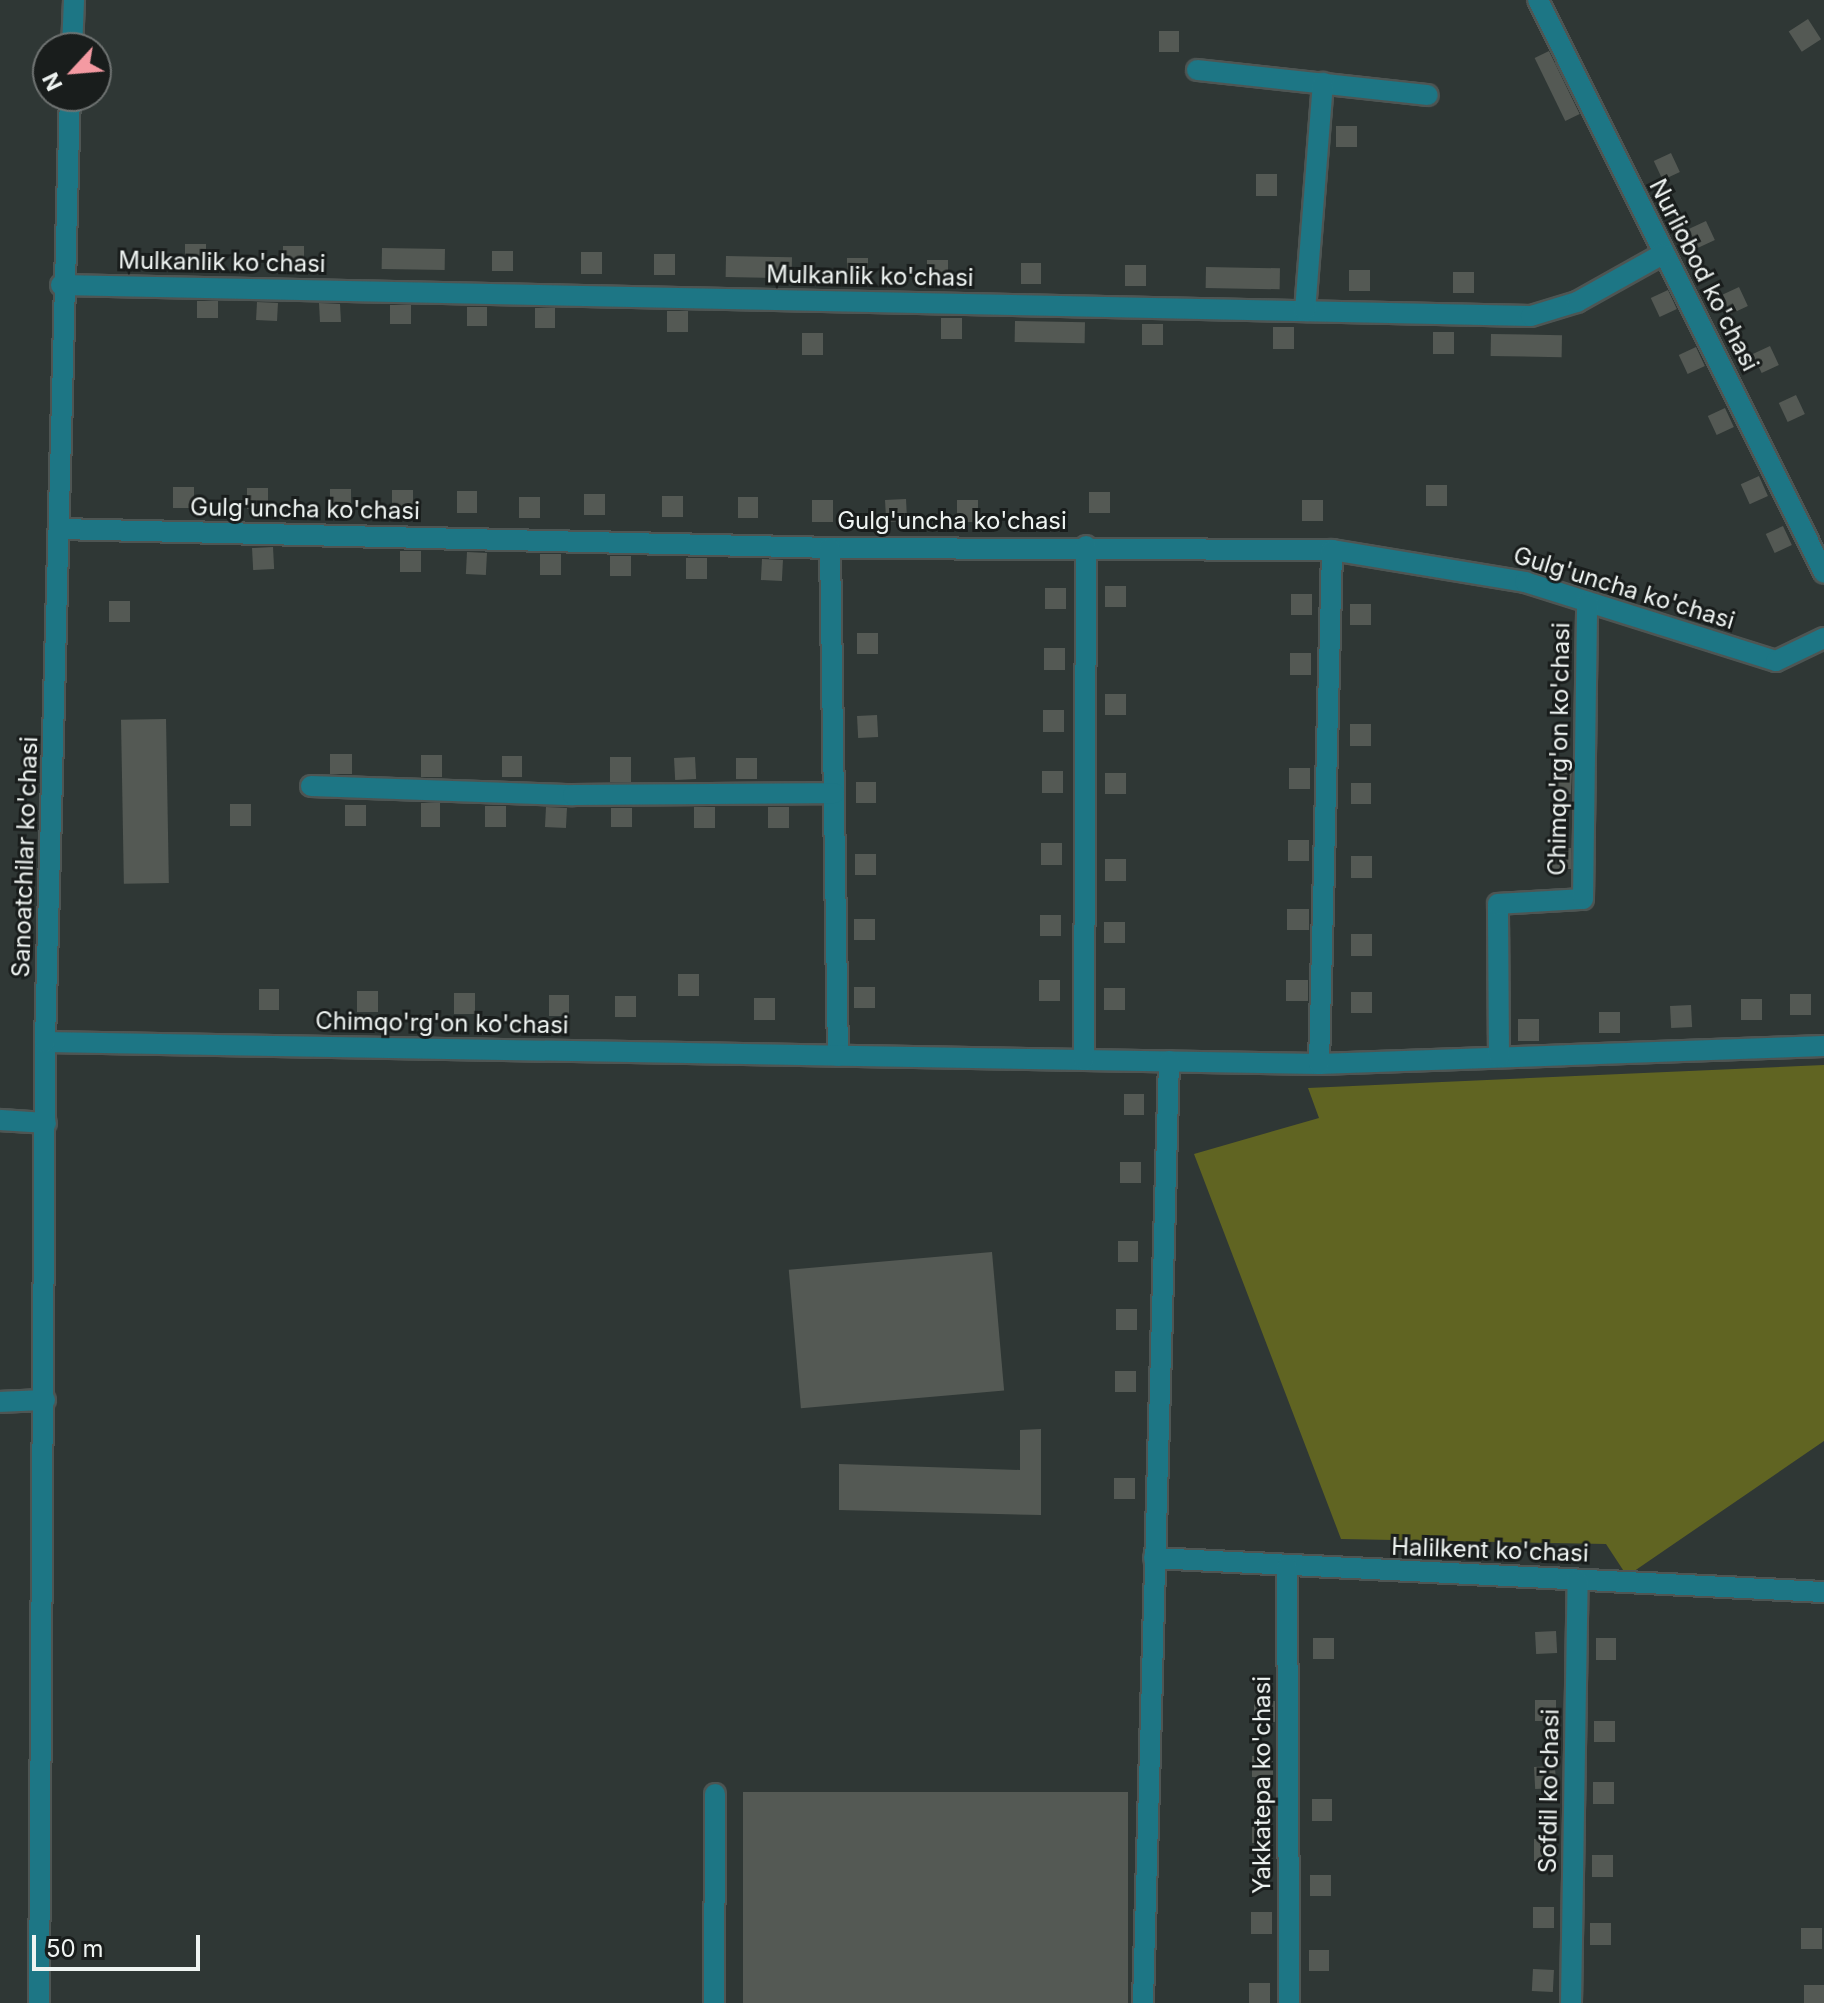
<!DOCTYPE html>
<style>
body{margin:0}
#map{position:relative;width:1824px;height:2003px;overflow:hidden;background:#2f3735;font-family:Inter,sans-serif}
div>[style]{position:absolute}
.green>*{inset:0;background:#606422}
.building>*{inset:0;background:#545954;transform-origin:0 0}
.roads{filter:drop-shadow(2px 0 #4e5553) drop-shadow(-2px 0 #4e5553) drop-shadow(0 2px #4e5553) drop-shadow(0 -2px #4e5553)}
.minor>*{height:20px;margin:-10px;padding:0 10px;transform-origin:10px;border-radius:10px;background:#1d7685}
span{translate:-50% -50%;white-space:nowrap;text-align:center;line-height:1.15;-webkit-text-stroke:6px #191d1c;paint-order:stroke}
.street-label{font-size:24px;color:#eff4f2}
.north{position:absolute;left:32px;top:32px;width:80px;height:80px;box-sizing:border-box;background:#191d1c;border:2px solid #6f7372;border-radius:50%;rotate:244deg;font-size:22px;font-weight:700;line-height:32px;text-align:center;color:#eff4f2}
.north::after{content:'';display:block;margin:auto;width:28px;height:36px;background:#f49aa2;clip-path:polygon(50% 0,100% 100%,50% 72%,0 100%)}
.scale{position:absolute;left:32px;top:1935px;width:168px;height:36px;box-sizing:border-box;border:4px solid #eff4f2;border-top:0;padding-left:10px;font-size:24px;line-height:28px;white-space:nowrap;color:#eff4f2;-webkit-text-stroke:6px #191d1c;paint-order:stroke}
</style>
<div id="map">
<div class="green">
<div style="clip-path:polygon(1824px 1065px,1824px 1441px,1627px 1576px,1606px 1544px,1341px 1539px,1194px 1154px,1319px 1118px,1308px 1088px)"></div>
</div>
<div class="building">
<div style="left:1808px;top:19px;width:24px;height:23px;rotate:57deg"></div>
<div style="left:1159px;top:31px;width:20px;height:21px"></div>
<div style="left:1549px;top:51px;width:70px;height:16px;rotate:64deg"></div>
<div style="left:1336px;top:126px;width:21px;height:21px"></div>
<div style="left:1671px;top:153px;width:21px;height:19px;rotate:65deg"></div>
<div style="left:1277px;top:174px;width:22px;height:21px;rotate:90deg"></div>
<div style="left:1706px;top:221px;width:21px;height:19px;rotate:65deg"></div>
<div style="left:185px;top:244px;width:21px;height:21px"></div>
<div style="left:283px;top:246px;width:21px;height:21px"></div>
<div style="left:382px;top:248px;width:63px;height:21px;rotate:1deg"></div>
<div style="left:492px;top:251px;width:21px;height:20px"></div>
<div style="left:602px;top:252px;width:22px;height:21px;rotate:90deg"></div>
<div style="left:654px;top:254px;width:21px;height:21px"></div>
<div style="left:726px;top:256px;width:66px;height:21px;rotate:1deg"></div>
<div style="left:847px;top:258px;width:21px;height:21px"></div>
<div style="left:927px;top:260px;width:21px;height:21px"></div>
<div style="left:1021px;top:263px;width:20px;height:21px"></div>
<div style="left:1125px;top:265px;width:21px;height:21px"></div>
<div style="left:1206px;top:267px;width:74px;height:21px;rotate:1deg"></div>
<div style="left:1349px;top:270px;width:21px;height:21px"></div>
<div style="left:1453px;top:272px;width:21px;height:21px"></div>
<div style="left:1739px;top:287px;width:21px;height:19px;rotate:65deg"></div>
<div style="left:1668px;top:290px;width:21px;height:19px;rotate:65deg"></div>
<div style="left:197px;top:301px;width:21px;height:17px"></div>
<div style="left:257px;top:302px;width:21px;height:18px;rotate:3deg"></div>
<div style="clip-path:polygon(319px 303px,340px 304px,341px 322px,320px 322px)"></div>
<div style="left:390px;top:305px;width:21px;height:19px"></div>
<div style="left:467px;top:307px;width:20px;height:19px"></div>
<div style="left:535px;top:308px;width:20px;height:20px"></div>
<div style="left:667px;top:311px;width:21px;height:21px"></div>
<div style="left:941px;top:318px;width:21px;height:21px"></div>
<div style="left:1015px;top:321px;width:70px;height:21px;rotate:1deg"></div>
<div style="left:1142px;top:324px;width:21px;height:21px"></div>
<div style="left:1294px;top:327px;width:22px;height:21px;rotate:90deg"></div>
<div style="left:1454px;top:332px;width:22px;height:21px;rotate:90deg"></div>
<div style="left:823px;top:333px;width:22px;height:21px;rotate:90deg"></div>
<div style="left:1491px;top:334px;width:71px;height:22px;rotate:1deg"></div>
<div style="left:1770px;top:346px;width:21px;height:19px;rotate:65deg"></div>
<div style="left:1696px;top:347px;width:21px;height:19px;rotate:65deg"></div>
<div style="left:1796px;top:395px;width:21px;height:19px;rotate:65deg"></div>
<div style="left:1725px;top:408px;width:21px;height:19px;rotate:65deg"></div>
<div style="left:1759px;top:476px;width:22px;height:20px;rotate:66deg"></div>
<div style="left:1426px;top:485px;width:21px;height:21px"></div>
<div style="left:173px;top:487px;width:21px;height:21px"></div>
<div style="left:247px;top:488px;width:21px;height:21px"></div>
<div style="left:351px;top:489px;width:22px;height:21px;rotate:90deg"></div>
<div style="left:413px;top:490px;width:22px;height:21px;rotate:90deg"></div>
<div style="left:457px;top:491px;width:20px;height:22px"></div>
<div style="left:1089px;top:492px;width:21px;height:21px"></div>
<div style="left:584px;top:494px;width:21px;height:21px"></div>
<div style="left:662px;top:496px;width:21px;height:21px"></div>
<div style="left:519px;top:497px;width:21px;height:21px"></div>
<div style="left:738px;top:497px;width:20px;height:21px"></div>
<div style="left:906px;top:499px;width:22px;height:21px;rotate:87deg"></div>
<div style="left:812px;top:500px;width:21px;height:22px"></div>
<div style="left:978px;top:500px;width:22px;height:21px;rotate:90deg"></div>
<div style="left:1302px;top:500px;width:21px;height:21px"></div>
<div style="left:1783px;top:526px;width:21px;height:19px;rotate:65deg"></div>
<div style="left:273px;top:547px;width:22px;height:21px;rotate:87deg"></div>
<div style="left:400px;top:551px;width:21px;height:21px"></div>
<div style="left:467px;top:552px;width:20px;height:22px;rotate:3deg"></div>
<div style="left:540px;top:554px;width:21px;height:21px"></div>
<div style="left:610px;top:556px;width:21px;height:20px"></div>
<div style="left:686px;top:558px;width:21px;height:21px"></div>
<div style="left:762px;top:559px;width:21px;height:21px;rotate:3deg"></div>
<div style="left:1105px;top:586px;width:21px;height:21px"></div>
<div style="left:1045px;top:588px;width:21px;height:21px"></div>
<div style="left:1291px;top:594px;width:21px;height:21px"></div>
<div style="left:109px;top:601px;width:21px;height:21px"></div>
<div style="left:1350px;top:604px;width:21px;height:21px"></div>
<div style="left:857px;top:633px;width:21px;height:21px"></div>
<div style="left:1065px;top:648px;width:22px;height:21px;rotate:90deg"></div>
<div style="left:1311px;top:653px;width:22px;height:21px;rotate:90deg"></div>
<div style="left:1105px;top:694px;width:21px;height:21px"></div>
<div style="left:1064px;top:710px;width:22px;height:21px;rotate:90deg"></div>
<div style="left:877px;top:715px;width:22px;height:20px;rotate:87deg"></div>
<div style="left:166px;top:719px;width:164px;height:45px;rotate:89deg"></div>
<div style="left:1350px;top:724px;width:21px;height:22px"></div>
<div style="left:352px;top:754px;width:20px;height:22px;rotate:90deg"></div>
<div style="left:421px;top:755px;width:21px;height:22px"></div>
<div style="left:502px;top:756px;width:20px;height:21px"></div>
<div style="left:610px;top:757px;width:21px;height:25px"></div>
<div style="left:695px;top:757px;width:22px;height:21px;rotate:87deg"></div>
<div style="left:736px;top:758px;width:21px;height:21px"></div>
<div style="left:1289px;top:768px;width:21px;height:21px"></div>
<div style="left:1042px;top:771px;width:21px;height:22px"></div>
<div style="left:1572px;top:772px;width:22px;height:17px;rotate:93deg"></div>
<div style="left:1105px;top:773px;width:21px;height:21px"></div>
<div style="left:856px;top:782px;width:20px;height:21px"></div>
<div style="left:1351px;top:783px;width:20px;height:21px"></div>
<div style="left:421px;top:803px;width:19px;height:24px"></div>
<div style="left:251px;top:804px;width:22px;height:21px;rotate:90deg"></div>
<div style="left:345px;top:805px;width:21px;height:21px"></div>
<div style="left:485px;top:806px;width:21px;height:21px"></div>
<div style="left:546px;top:807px;width:21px;height:20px;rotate:3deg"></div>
<div style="left:694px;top:807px;width:21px;height:21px"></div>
<div style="left:768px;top:807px;width:21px;height:21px"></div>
<div style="left:611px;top:808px;width:21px;height:19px"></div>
<div style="left:1288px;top:840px;width:21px;height:21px"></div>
<div style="left:1062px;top:843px;width:22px;height:21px;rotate:90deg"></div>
<div style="left:1551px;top:848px;width:20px;height:21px"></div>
<div style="left:855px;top:854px;width:21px;height:21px"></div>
<div style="left:1372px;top:856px;width:22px;height:21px;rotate:90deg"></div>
<div style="left:1126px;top:859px;width:22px;height:21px;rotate:90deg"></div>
<div style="left:1287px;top:909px;width:22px;height:21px"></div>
<div style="left:1040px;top:915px;width:21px;height:21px"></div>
<div style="left:854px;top:919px;width:21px;height:21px"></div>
<div style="left:1104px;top:922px;width:21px;height:21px"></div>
<div style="left:1372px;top:934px;width:22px;height:21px;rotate:90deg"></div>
<div style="left:699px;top:974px;width:22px;height:21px;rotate:90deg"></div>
<div style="left:1039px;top:980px;width:21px;height:21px"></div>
<div style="left:1286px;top:980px;width:22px;height:21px"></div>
<div style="left:854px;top:987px;width:21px;height:21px"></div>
<div style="left:1125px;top:988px;width:22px;height:21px;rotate:90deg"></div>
<div style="left:259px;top:989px;width:20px;height:21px"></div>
<div style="left:357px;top:991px;width:21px;height:21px"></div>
<div style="left:1351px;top:992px;width:21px;height:21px"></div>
<div style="left:454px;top:993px;width:21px;height:21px"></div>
<div style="left:1790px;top:994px;width:21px;height:21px"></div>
<div style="left:549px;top:995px;width:20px;height:21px"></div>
<div style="left:615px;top:996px;width:21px;height:21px"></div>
<div style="left:775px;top:998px;width:22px;height:21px;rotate:90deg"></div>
<div style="left:1741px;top:999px;width:21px;height:21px"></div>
<div style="left:1691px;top:1005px;width:22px;height:21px;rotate:87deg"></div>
<div style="left:1599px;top:1012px;width:21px;height:21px"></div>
<div style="left:1539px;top:1019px;width:22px;height:21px;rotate:90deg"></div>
<div style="left:1124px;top:1094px;width:20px;height:21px"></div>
<div style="left:1120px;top:1162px;width:21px;height:21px"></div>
<div style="left:1118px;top:1241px;width:20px;height:21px"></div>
<div style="left:992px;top:1252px;width:139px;height:204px;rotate:85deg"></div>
<div style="left:1116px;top:1309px;width:21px;height:21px"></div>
<div style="left:1115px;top:1371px;width:21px;height:21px"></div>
<div style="clip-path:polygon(1041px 1429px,1041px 1515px,839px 1510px,839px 1464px,1020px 1470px,1020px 1430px)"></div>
<div style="left:1114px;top:1478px;width:21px;height:21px"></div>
<div style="left:1556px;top:1631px;width:22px;height:21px;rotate:87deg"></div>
<div style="left:1313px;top:1638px;width:21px;height:21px"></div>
<div style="left:1596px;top:1638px;width:20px;height:22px"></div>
<div style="left:1535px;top:1700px;width:21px;height:21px"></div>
<div style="left:1254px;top:1701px;width:21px;height:21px"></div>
<div style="left:1594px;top:1721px;width:21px;height:21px"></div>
<div style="left:1252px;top:1756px;width:21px;height:21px"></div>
<div style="left:1555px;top:1766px;width:22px;height:21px;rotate:87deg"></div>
<div style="left:1614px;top:1782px;width:22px;height:21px;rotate:90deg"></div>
<div style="left:743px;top:1792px;width:385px;height:211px"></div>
<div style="left:1332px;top:1799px;width:22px;height:20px;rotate:90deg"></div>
<div style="left:1252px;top:1822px;width:20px;height:21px"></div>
<div style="left:1555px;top:1839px;width:22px;height:21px;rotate:90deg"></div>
<div style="left:1592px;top:1855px;width:21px;height:22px"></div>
<div style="left:1310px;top:1875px;width:21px;height:21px"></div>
<div style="left:1533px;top:1907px;width:21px;height:21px"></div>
<div style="left:1272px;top:1912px;width:22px;height:21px;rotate:90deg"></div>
<div style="left:1611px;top:1923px;width:22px;height:21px;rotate:90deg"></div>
<div style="left:1801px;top:1928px;width:21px;height:21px"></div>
<div style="left:1309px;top:1950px;width:20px;height:21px"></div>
<div style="left:1533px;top:1969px;width:21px;height:22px;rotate:3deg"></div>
<div style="left:1249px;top:1983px;width:21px;height:20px"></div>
<div style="left:1804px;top:1985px;width:20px;height:18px"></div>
</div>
<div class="roads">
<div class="minor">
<div style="left:1538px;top:0;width:640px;rotate:63.47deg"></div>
<div style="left:72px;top:48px;width:48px;rotate:-87.6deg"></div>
<div style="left:1197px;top:70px;width:232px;rotate:6.2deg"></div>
<div style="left:61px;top:285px;width:1470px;rotate:1.21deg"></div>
<div style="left:1531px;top:316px;width:48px;rotate:-16.9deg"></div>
<div style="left:1577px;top:302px;width:98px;rotate:-29.2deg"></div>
<div style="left:1305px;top:311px;width:229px;rotate:-85.5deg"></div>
<div style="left:60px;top:529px;width:770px;rotate:1.41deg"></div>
<div style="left:830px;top:548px;width:502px;rotate:0.23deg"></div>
<div style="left:1332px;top:550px;width:196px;rotate:9.4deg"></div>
<div style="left:1525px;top:582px;width:263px;rotate:17.5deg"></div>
<div style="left:1776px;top:661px;width:53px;rotate:-25.6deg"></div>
<div style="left:830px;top:548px;width:508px;rotate:89.1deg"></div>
<div style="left:311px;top:786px;width:262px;rotate:2deg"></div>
<div style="left:573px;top:795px;width:261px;rotate:-0.4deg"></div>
<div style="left:45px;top:1042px;width:1274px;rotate:0.99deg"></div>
<div style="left:1319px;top:1064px;width:505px;rotate:-2.04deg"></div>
<div style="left:1499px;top:1057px;width:153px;rotate:-90.4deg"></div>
<div style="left:1498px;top:904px;width:85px;rotate:-3.4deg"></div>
<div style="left:1583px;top:899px;width:297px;rotate:-89.2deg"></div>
<div style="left:1084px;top:1060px;width:514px;rotate:-89.78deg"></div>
<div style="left:1319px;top:1064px;width:514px;rotate:-88.55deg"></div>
<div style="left:0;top:1120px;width:46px;rotate:3.7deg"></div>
<div style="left:0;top:1402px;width:45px;rotate:-2.5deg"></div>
<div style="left:1154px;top:1558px;width:671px;rotate:2.91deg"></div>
<div style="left:1287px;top:1567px;width:436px;rotate:89.7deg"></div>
<div style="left:39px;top:2003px;width:961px;rotate:-89.64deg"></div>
<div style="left:45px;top:1042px;width:946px;rotate:-88.49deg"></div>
<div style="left:714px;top:2003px;width:209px;rotate:-89.7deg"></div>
<div style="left:1143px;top:2003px;width:942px;rotate:-88.42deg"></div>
<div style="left:1571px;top:2003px;width:423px;rotate:-89.1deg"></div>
</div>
</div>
<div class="street-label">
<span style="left:222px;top:262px;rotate:1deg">Mulkanlik ko'chasi</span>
<span style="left:1704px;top:275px;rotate:63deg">Nurliobod ko'chasi</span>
<span style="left:870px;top:276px;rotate:1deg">Mulkanlik ko'chasi</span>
<span style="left:305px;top:509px;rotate:1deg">Gulg'uncha ko'chasi</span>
<span style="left:952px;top:521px">Gulg'uncha ko'chasi</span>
<span style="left:1624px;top:588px;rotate:17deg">Gulg'uncha ko'chasi</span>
<span style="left:1559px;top:749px;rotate:-89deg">Chimqo'rg'on ko'chasi</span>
<span style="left:25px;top:857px;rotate:-88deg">Sanoatchilar ko'chasi</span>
<span style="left:442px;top:1023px;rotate:1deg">Chimqo'rg'on ko'chasi</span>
<span style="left:1490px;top:1550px;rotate:2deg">Halilkent ko'chasi</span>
<span style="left:1262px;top:1785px;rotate:-90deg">Yakkatepa ko'chasi</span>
<span style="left:1549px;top:1791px;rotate:-89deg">Sofdil ko'chasi</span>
</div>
<div class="north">N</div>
<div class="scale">50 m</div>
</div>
